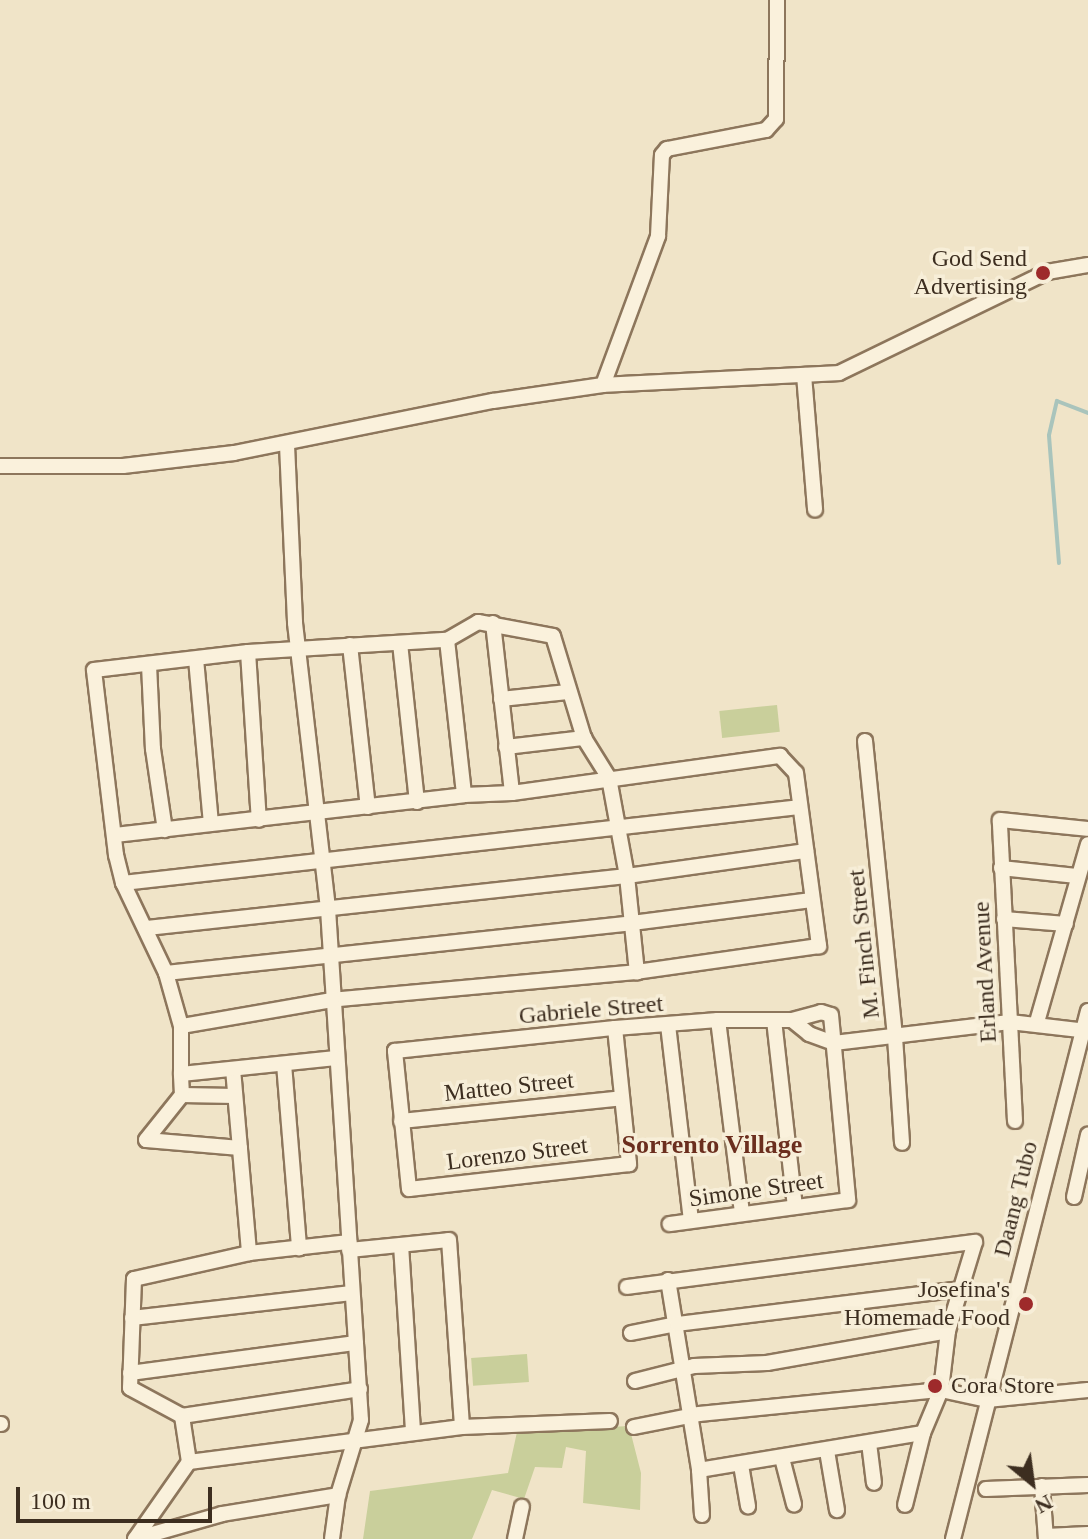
<!DOCTYPE html>
<style>
body{margin:0}
#map{position:relative;width:1088px;height:1539px;overflow:hidden;background:#f0e4c8;font-family:Georgia,serif}
div>[style]{position:absolute}
.green>*{inset:0;background:#c9cf9b;transform-origin:0 0}
.stream>*{height:4px;margin:-2px;padding:0 2px;transform-origin:2px;border-radius:2px;background:#a9c4bc}
.roads{filter:drop-shadow(2px 0 #8d765c) drop-shadow(-2px 0 #8d765c) drop-shadow(0 2px #8d765c) drop-shadow(0 -2px #8d765c)}
.minor>*{height:14px;margin:-7px;padding:0 7px;transform-origin:7px;border-radius:7px;background:#faf1dc}
.dots>*{width:22px;height:22px;translate:-50% -50%;box-sizing:border-box;border:4px solid #f7eed8;border-radius:50%}
span{translate:-50% -50%;white-space:nowrap;text-align:center;line-height:1.15;-webkit-text-stroke:7px #f7eed8;paint-order:stroke}
.poi-label{font-size:24px;color:#3d2e20}
.right{translate:-100% -50%;text-align:right}
.left{translate:0 -50%;text-align:left}
.street-label{font-size:24px;color:#3d2e20}
.neighbourhood-label{font-size:26px;color:#6b2e1e;font-weight:700}
.north{position:absolute;left:992px;top:1443px;width:80px;height:80px;-webkit-text-stroke:6px #f7eed8;paint-order:stroke;rotate:151deg;font-size:22px;font-weight:700;line-height:32px;text-align:center;color:#3d2e20}
.north::after{content:'';display:block;margin:auto;width:28px;height:36px;background:#3d2e20;clip-path:polygon(50% 0,100% 100%,50% 72%,0 100%)}
.scale{position:absolute;left:16px;top:1487px;width:196px;height:36px;box-sizing:border-box;border:4px solid #3d2e20;border-top:0;padding-left:10px;font-size:24px;line-height:28px;white-space:nowrap;color:#3d2e20;-webkit-text-stroke:6px #f7eed8;paint-order:stroke}
</style>
<div id="map">
<div class="green">
<div style="left:777px;top:705px;width:27px;height:58px;rotate:84deg"></div>
<div style="left:527px;top:1354px;width:28px;height:56px;rotate:86deg"></div>
<div style="clip-path:polygon(629px 1426px,641px 1473px,640px 1510px,583px 1503px,586px 1451px,566px 1447px,562px 1468px,535px 1467px,524px 1499px,492px 1490px,472px 1539px,363px 1539px,370px 1491px,508px 1473px,517px 1432px)"></div>
</div>
<div class="stream">
<div style="left:1059px;top:563px;width:128px;rotate:-94.5deg"></div>
<div style="left:1049px;top:435px;width:35px;rotate:-77deg"></div>
<div style="left:1057px;top:401px;width:33px;rotate:21deg"></div>
</div>
<div class="roads">
<div class="minor">
<div style="left:804px;top:375px;width:135px;rotate:85.3deg"></div>
<div style="left:603px;top:385px;width:159px;rotate:-69.7deg"></div>
<div style="left:658px;top:236px;width:81px;rotate:-87.2deg"></div>
<div style="left:662px;top:155px;width:8px;rotate:-50deg"></div>
<div style="left:667px;top:149px;width:101px;rotate:-10.9deg"></div>
<div style="left:766px;top:130px;width:15px;rotate:-48deg"></div>
<div style="left:776px;top:119px;width:119px;rotate:-89.5deg"></div>
<div style="left:287px;top:445px;width:178px;rotate:87.4deg"></div>
<div style="left:295px;top:623px;width:288px;rotate:83.4deg"></div>
<div style="left:328px;top:909px;width:512px;rotate:86.31deg"></div>
<div style="left:361px;top:1420px;width:78px;rotate:107deg"></div>
<div style="left:338px;top:1495px;width:44px;rotate:97.8deg"></div>
<div style="left:0;top:466px;width:123px"></div>
<div style="left:123px;top:466px;width:112px;rotate:-6.7deg"></div>
<div style="left:234px;top:453px;width:264px;rotate:-11.4deg"></div>
<div style="left:493px;top:401px;width:111px;rotate:-8.3deg"></div>
<div style="left:603px;top:385px;width:236px;rotate:-2.9deg"></div>
<div style="left:839px;top:373px;width:231px;rotate:-25.9deg"></div>
<div style="left:1047px;top:272px;width:42px;rotate:-9.7deg"></div>
<div style="left:493px;top:623px;width:171px;rotate:83.6deg"></div>
<div style="left:447px;top:640px;width:156px;rotate:83.7deg"></div>
<div style="left:400px;top:643px;width:160px;rotate:83.9deg"></div>
<div style="left:350px;top:645px;width:163px;rotate:83.7deg"></div>
<div style="left:248px;top:652px;width:168px;rotate:86.3deg"></div>
<div style="left:196px;top:659px;width:165px;rotate:84.8deg"></div>
<div style="left:149px;top:665px;width:84px;rotate:87.3deg"></div>
<div style="left:153px;top:749px;width:82px;rotate:81.6deg"></div>
<div style="left:501px;top:699px;width:67px;rotate:-6deg"></div>
<div style="left:865px;top:741px;width:298px;rotate:84.2deg"></div>
<div style="left:895px;top:1037px;width:106px;rotate:86.2deg"></div>
<div style="left:506px;top:747px;width:79px;rotate:-6.6deg"></div>
<div style="left:115px;top:835px;width:351px;rotate:-6.5deg"></div>
<div style="left:464px;top:795px;width:48px;rotate:-2.4deg"></div>
<div style="left:512px;top:793px;width:271px;rotate:-7.9deg"></div>
<div style="left:780px;top:756px;width:23px;rotate:47deg"></div>
<div style="left:796px;top:773px;width:175px;rotate:82.4deg"></div>
<div style="left:819px;top:946px;width:184px;rotate:171.9deg"></div>
<div style="left:637px;top:972px;width:306px;rotate:174.8deg"></div>
<div style="left:332px;top:1000px;width:153px;rotate:170.2deg"></div>
<div style="left:1001px;top:868px;width:76px;rotate:6deg"></div>
<div style="left:123px;top:883px;width:680px;rotate:-6.41deg"></div>
<div style="left:1004px;top:919px;width:62px;rotate:4.6deg"></div>
<div style="left:147px;top:928px;width:483px;rotate:-6.2deg"></div>
<div style="left:627px;top:876px;width:181px;rotate:-8deg"></div>
<div style="left:166px;top:973px;width:469px;rotate:-6.1deg"></div>
<div style="left:632px;top:923px;width:181px;rotate:-7.3deg"></div>
<div style="left:718px;top:1020px;width:195px;rotate:82.9deg"></div>
<div style="left:774px;top:1020px;width:188px;rotate:83.6deg"></div>
<div style="left:792px;top:1020px;width:22px;rotate:39deg"></div>
<div style="left:809px;top:1034px;width:27px;rotate:20deg"></div>
<div style="left:834px;top:1043px;width:177px;rotate:-6.8deg"></div>
<div style="left:1010px;top:1022px;width:79px;rotate:6.6deg"></div>
<div style="left:1037px;top:1022px;width:185px;rotate:-74deg"></div>
<div style="left:668px;top:1025px;width:197px;rotate:83.3deg"></div>
<div style="left:615px;top:1028px;width:137px;rotate:84.1deg"></div>
<div style="left:629px;top:1164px;width:221px;rotate:173.5deg"></div>
<div style="left:409px;top:1189px;width:139px;rotate:-95.8deg"></div>
<div style="left:395px;top:1051px;width:221px;rotate:-6deg"></div>
<div style="left:615px;top:1028px;width:103px;rotate:-4.4deg"></div>
<div style="left:718px;top:1020px;width:74px"></div>
<div style="left:792px;top:1020px;width:30px;rotate:-15deg"></div>
<div style="left:821px;top:1012px;width:10px;rotate:17deg"></div>
<div style="left:831px;top:1015px;width:186px;rotate:84.7deg"></div>
<div style="left:848px;top:1200px;width:180px;rotate:172.3deg"></div>
<div style="left:284px;top:1064px;width:185px;rotate:85.3deg"></div>
<div style="left:233px;top:1069px;width:185px;rotate:85deg"></div>
<div style="left:181px;top:1074px;width:48px;rotate:-90deg"></div>
<div style="left:181px;top:1026px;width:55px;rotate:-105.8deg"></div>
<div style="left:166px;top:973px;width:100px;rotate:-115.5deg"></div>
<div style="left:123px;top:883px;width:29px;rotate:-104deg"></div>
<div style="left:116px;top:855px;width:186px;rotate:-96.8deg"></div>
<div style="left:94px;top:670px;width:155px;rotate:-6.7deg"></div>
<div style="left:248px;top:652px;width:199px;rotate:-3.5deg"></div>
<div style="left:447px;top:640px;width:36px;rotate:-30deg"></div>
<div style="left:478px;top:622px;width:76px;rotate:10.6deg"></div>
<div style="left:553px;top:636px;width:107px;rotate:73.1deg"></div>
<div style="left:584px;top:738px;width:47px;rotate:58deg"></div>
<div style="left:609px;top:778px;width:100px;rotate:79.6deg"></div>
<div style="left:627px;top:876px;width:97px;rotate:84.1deg"></div>
<div style="left:182px;top:1095px;width:53px;rotate:1.1deg"></div>
<div style="left:401px;top:1121px;width:222px;rotate:-5.9deg"></div>
<div style="left:1015px;top:1121px;width:301px;rotate:-92.9deg"></div>
<div style="left:1000px;top:820px;width:88px;rotate:5.8deg"></div>
<div style="left:240px;top:1148px;width:94px;rotate:-175.1deg"></div>
<div style="left:146px;top:1140px;width:58px;rotate:-51.3deg"></div>
<div style="left:182px;top:1095px;width:21px;rotate:-93deg"></div>
<div style="left:181px;top:1074px;width:156px;rotate:-5.9deg"></div>
<div style="left:1074px;top:1197px;width:64px;rotate:-77.3deg"></div>
<div style="left:401px;top:1245px;width:188px;rotate:86.3deg"></div>
<div style="left:349px;top:1250px;width:100px;rotate:-5.7deg"></div>
<div style="left:449px;top:1240px;width:187px;rotate:86deg"></div>
<div style="left:668px;top:1280px;width:193px;rotate:80.7deg"></div>
<div style="left:699px;top:1470px;width:45px;rotate:86.2deg"></div>
<div style="left:627px;top:1287px;width:351px;rotate:-7.4deg"></div>
<div style="left:975px;top:1242px;width:93px;rotate:106.9deg"></div>
<div style="left:948px;top:1331px;width:59px;rotate:96.8deg"></div>
<div style="left:941px;top:1390px;width:47px;rotate:112.7deg"></div>
<div style="left:923px;top:1433px;width:74px;rotate:104deg"></div>
<div style="left:132px;top:1318px;width:221px;rotate:-6.5deg"></div>
<div style="left:631px;top:1333px;width:47px;rotate:-11.1deg"></div>
<div style="left:677px;top:1324px;width:286px;rotate:-7deg"></div>
<div style="left:130px;top:1373px;width:228px;rotate:-7.6deg"></div>
<div style="left:635px;top:1381px;width:61px;rotate:-14.3deg"></div>
<div style="left:694px;top:1366px;width:73px;rotate:-2.4deg"></div>
<div style="left:767px;top:1363px;width:184px;rotate:-10deg"></div>
<div style="left:182px;top:1416px;width:180px;rotate:-8.6deg"></div>
<div style="left:0;top:1424px;width:1px"></div>
<div style="left:634px;top:1427px;width:66px;rotate:-11.3deg"></div>
<div style="left:699px;top:1414px;width:243px;rotate:-5.7deg"></div>
<div style="left:941px;top:1390px;width:47px;rotate:12.3deg"></div>
<div style="left:987px;top:1400px;width:101px;rotate:-5.7deg"></div>
<div style="left:869px;top:1443px;width:40px;rotate:82.9deg"></div>
<div style="left:827px;top:1451px;width:60px;rotate:80.4deg"></div>
<div style="left:782px;top:1458px;width:48px;rotate:75.4deg"></div>
<div style="left:189px;top:1462px;width:275px;rotate:-7.3deg"></div>
<div style="left:462px;top:1427px;width:148px;rotate:-2.3deg"></div>
<div style="left:741px;top:1465px;width:42px;rotate:80.3deg"></div>
<div style="left:699px;top:1470px;width:227px;rotate:-9.4deg"></div>
<div style="left:1042px;top:1486px;width:53px;rotate:85.7deg"></div>
<div style="left:986px;top:1489px;width:102px;rotate:-2.2deg"></div>
<div style="left:1046px;top:1536px;width:42px;rotate:-2.7deg"></div>
<div style="left:135px;top:1539px;width:94px;rotate:-55deg"></div>
<div style="left:189px;top:1462px;width:47px;rotate:-98.7deg"></div>
<div style="left:182px;top:1416px;width:59px;rotate:-151.7deg"></div>
<div style="left:130px;top:1388px;width:109px;rotate:-87.9deg"></div>
<div style="left:134px;top:1279px;width:118px;rotate:-12.7deg"></div>
<div style="left:249px;top:1253px;width:101px;rotate:-6.3deg"></div>
<div style="left:135px;top:1539px;width:91px;rotate:-16deg"></div>
<div style="left:222px;top:1514px;width:118px;rotate:-9.3deg"></div>
<div style="left:515px;top:1539px;width:33px;rotate:-78deg"></div>
<div style="left:953px;top:1539px;width:545px;rotate:-75.66deg"></div>
</div>
</div>
<div class="dots">
<div style="left:1043px;top:273px;background:#9e2a2b"></div>
<div style="left:1026px;top:1304px;background:#9e2a2b"></div>
<div style="left:935px;top:1386px;background:#9e2a2b"></div>
</div>
<div class="poi-label">
<span class="right" style="left:1027px;top:273px">God Send<br>Advertising</span>
<span class="right" style="left:1010px;top:1304px">Josefina's<br>Homemade Food</span>
<span class="left" style="left:951px;top:1386px">Cora Store</span>
</div>
<div class="street-label">
<span style="left:864px;top:944px;rotate:-96deg">M. Finch Street</span>
<span style="left:985px;top:972px;rotate:-93deg">Erland Avenue</span>
<span style="left:591px;top:1010px;rotate:-5deg">Gabriele Street</span>
<span style="left:509px;top:1087px;rotate:-6deg">Matteo Street</span>
<span style="left:517px;top:1154px;rotate:-7deg">Lorenzo Street</span>
<span style="left:756px;top:1190px;rotate:-8deg">Simone Street</span>
<span style="left:1016px;top:1199px;rotate:-76deg">Daang Tubo</span>
</div>
<div class="neighbourhood-label">
<span style="left:712px;top:1145px">Sorrento Village</span>
</div>
<div class="north">N</div>
<div class="scale">100 m</div>
</div>
